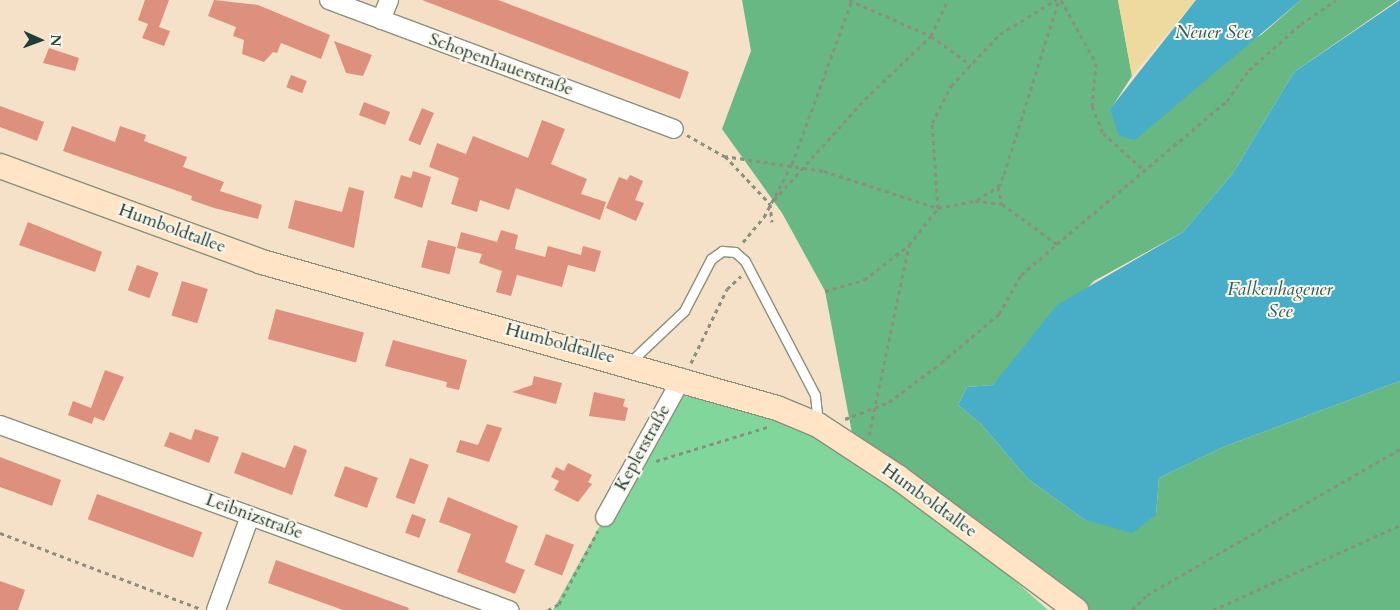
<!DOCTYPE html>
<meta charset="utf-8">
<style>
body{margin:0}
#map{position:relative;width:1400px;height:610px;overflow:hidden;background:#f5e1c8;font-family:Cardo,serif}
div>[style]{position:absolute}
.green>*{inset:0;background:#81d79b}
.forest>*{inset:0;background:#68b883}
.sand>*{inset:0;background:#eeda9e}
.water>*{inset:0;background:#48aec7}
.building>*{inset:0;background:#dc907d;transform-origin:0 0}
.path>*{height:3px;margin-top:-1.5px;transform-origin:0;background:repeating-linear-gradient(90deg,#8a8f7e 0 4px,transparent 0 8px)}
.roads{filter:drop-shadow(1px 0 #8a8f7e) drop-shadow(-1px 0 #8a8f7e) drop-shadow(0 1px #8a8f7e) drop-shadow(0 -1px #8a8f7e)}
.lane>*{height:9px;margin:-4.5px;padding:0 4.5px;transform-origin:4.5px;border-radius:4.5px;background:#fff}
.street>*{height:18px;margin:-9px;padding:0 9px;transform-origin:9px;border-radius:9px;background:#fff}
.secondary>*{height:24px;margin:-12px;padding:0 12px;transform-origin:12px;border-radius:12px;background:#ffe4c6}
span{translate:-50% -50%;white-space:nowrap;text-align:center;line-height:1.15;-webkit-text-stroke:4px #fbf7ec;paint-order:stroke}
.street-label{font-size:18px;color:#1f3d34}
.water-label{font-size:19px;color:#2b5f60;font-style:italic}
.north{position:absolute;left:15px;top:15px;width:50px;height:50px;-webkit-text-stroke:4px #fbf7ec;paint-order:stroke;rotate:92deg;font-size:14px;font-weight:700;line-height:20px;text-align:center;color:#1f3d34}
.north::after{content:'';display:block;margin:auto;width:18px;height:22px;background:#1f3d34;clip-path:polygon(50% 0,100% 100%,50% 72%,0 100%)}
</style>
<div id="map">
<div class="green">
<div style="clip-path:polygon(682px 378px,739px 394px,899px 478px,1048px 610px,553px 610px)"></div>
</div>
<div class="forest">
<div style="clip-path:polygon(742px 0,1118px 0,1132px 76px,1110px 110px,1261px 35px,1301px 0,1398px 0,1294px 72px,1233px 173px,1183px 232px,1094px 281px,993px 385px,967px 387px,958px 405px,981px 424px,1028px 479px,1085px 520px,1156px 515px,1159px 478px,1223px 447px,1400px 381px,1400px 610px,1076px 610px,855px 449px,825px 291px,782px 213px,722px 129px,751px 51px)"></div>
</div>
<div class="sand">
<div style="clip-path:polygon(1118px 0,1196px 0,1132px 76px)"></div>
</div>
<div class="water">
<div style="clip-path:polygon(1196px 0,1301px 0,1135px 140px,1119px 136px,1110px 109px)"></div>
<div style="clip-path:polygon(1400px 0,1400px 381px,1223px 447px,1159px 478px,1156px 515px,1132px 533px,1085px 520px,1028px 479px,981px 424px,958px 405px,967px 387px,993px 385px,1057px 305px,1183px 232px,1233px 173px,1294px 72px)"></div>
</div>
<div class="building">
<div style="clip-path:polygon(145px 0,169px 0,159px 27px,170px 31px,164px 46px,142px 38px,148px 24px,138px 20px)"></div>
<div style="clip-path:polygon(214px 0,258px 5px,330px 35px,321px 59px,281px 43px,277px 53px,273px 52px,264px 62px,242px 54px,244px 40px,233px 36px,236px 27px,208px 16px)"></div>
<div style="clip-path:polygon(422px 0,498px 0,689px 72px,680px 99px)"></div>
<div style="clip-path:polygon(334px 41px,372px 55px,363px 76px,346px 73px)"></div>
<div style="clip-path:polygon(49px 48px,79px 58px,75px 71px,43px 63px)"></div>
<div style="left:291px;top:75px;width:17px;height:13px;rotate:21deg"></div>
<div style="left:364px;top:102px;width:28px;height:14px;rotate:21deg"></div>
<div style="clip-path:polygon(0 106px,44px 122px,37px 141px,0 127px)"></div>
<div style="left:422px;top:108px;width:13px;height:35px;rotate:23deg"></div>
<div style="clip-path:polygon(542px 120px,565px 129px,551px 164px,587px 179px,581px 194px,606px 202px,600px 220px,516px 188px,509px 210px,480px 200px,477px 212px,451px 204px,459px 178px,429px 167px,437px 143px,466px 154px,473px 136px,528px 158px)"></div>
<div style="clip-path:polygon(72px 126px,115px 142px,120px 126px,146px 135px,144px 141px,187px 157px,183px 167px,224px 182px,220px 191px,262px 205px,258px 219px,214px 208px,191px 200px,192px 196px,63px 151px)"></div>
<div style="clip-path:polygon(413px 171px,431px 177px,422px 208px,394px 198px,401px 175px,411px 178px)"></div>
<div style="clip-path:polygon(630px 175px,643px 181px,635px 200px,644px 203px,636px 221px,606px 208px,619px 177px,627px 180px)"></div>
<div style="clip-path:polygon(349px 187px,364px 191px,354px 248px,288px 228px,295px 200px,342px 212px)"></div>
<div style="clip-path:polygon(28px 222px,102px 252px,95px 272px,19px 245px)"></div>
<div style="clip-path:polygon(501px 230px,518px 235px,515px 249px,545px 257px,548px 246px,581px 255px,583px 246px,601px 251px,595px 272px,568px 265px,562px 287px,517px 275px,511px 296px,496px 292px,502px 271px,479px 263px,482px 254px,457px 248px,461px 232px,497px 242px)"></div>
<div style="left:428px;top:240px;width:29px;height:28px;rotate:14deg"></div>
<div style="left:137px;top:265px;width:23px;height:27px;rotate:20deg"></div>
<div style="left:182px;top:281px;width:27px;height:36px;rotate:17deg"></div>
<div style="left:276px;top:309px;width:91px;height:31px;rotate:15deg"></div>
<div style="clip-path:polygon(393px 340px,467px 360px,459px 390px,446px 387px,447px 382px,385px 366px)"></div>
<div style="clip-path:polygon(105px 370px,124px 377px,104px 421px,94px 417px,92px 424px,68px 415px,73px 401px,91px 408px)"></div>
<div style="clip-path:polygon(534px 376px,562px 383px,556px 404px,512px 392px,532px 385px)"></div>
<div style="clip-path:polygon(594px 392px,625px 399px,623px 406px,628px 408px,625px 421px,589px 416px)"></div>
<div style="clip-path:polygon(487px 424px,502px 428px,489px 462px,456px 452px,460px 440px,478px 445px)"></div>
<div style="clip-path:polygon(195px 429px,219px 437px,209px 463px,164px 446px,170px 432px,191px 440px)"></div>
<div style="clip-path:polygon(294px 445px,307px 450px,292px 495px,234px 473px,242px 452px,285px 468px)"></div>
<div style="clip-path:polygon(0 457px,61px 480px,52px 506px,0 487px)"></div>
<div style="left:410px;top:458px;width:20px;height:42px;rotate:20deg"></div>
<div style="clip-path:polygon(568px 463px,592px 475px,588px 482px,592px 484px,578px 502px,554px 490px,559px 481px,551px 477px,556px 467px,564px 471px)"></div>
<div style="left:345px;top:466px;width:35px;height:32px;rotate:20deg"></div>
<div style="left:97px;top:494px;width:112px;height:27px;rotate:20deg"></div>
<div style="clip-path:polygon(448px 497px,518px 526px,505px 562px,525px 570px,515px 594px,457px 572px,471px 534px,439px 522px)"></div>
<div style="left:412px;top:514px;width:15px;height:20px;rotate:20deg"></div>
<div style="left:546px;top:534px;width:30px;height:33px;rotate:21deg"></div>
<div style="clip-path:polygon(276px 560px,409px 608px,408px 610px,343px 610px,268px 583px)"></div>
<div style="clip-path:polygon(0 581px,25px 590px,18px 610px,0 610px)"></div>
</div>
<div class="path">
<div style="left:849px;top:0;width:90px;rotate:23.7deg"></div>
<div style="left:931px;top:36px;width:49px;rotate:35.9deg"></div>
<div style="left:1061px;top:0;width:72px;rotate:60.9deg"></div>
<div style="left:1096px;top:63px;width:43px;rotate:95.3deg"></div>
<div style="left:1092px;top:106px;width:29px;rotate:68deg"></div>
<div style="left:1103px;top:133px;width:58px;rotate:42.2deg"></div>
<div style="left:687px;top:135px;width:43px;rotate:29.6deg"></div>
<div style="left:724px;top:156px;width:101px;rotate:8.5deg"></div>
<div style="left:824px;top:171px;width:120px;rotate:18deg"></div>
<div style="left:938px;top:208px;width:38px;rotate:-11deg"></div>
<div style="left:975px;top:201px;width:27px;rotate:6deg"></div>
<div style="left:1002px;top:204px;width:68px;rotate:36deg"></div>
<div style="left:1057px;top:244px;width:222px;rotate:-40.1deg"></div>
<div style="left:1227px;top:101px;width:38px;rotate:-55deg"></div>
<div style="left:1249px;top:70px;width:69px;rotate:-41.5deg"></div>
<div style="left:1301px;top:24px;width:42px;rotate:-34.4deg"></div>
<div style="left:725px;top:156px;width:66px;rotate:46.8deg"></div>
<div style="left:770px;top:204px;width:18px;rotate:84deg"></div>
<div style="left:998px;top:187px;width:17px;rotate:77deg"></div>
<div style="left:774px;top:200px;width:136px;rotate:-48deg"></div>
<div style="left:865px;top:99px;width:91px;rotate:-43.7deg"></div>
<div style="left:931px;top:36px;width:40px;rotate:-65deg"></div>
<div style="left:977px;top:200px;width:25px;rotate:-32deg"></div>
<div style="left:998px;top:187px;width:14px;rotate:-65deg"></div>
<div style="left:1004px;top:174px;width:182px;rotate:-72.5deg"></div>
<div style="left:743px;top:242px;width:33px;rotate:-50deg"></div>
<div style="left:764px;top:217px;width:60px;rotate:-62.2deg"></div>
<div style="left:792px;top:164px;width:175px;rotate:-69.9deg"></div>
<div style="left:825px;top:291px;width:41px;rotate:-15.8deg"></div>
<div style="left:864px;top:280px;width:57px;rotate:-37.9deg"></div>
<div style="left:909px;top:245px;width:47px;rotate:-51.9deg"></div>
<div style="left:938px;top:208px;width:85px;rotate:-94deg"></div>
<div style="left:932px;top:123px;width:42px;rotate:-62.8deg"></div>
<div style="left:951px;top:86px;width:71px;rotate:-46.7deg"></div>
<div style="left:1000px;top:34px;width:66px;rotate:-31.3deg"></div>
<div style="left:691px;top:363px;width:82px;rotate:-64.1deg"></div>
<div style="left:727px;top:289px;width:19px;rotate:-43deg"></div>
<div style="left:845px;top:419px;width:47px;rotate:-21.1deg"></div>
<div style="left:889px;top:402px;width:65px;rotate:-36.9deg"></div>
<div style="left:941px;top:363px;width:76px;rotate:-40.2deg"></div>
<div style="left:999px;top:314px;width:45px;rotate:-60.6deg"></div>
<div style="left:1021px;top:275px;width:48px;rotate:-40.7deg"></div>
<div style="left:869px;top:435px;width:194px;rotate:-78.1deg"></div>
<div style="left:656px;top:461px;width:116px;rotate:-17deg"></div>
<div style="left:0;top:533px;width:215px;rotate:20.7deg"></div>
<div style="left:548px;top:610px;width:13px;rotate:-29deg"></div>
<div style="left:559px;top:604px;width:83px;rotate:-61.9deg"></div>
<div style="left:1132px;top:610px;width:21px;rotate:-45deg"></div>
<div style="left:1147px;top:595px;width:292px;rotate:-30deg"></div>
<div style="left:1213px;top:610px;width:205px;rotate:-24.4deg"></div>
</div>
<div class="roads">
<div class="lane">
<div style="left:629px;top:363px;width:76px;rotate:-43.4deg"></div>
<div style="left:684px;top:311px;width:59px;rotate:-62.6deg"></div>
<div style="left:711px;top:259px;width:14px;rotate:-36deg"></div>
<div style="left:722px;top:251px;width:13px;rotate:4deg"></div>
<div style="left:735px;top:252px;width:13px;rotate:42deg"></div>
<div style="left:745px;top:261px;width:151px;rotate:62.4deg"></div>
<div style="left:815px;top:395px;width:29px;rotate:84deg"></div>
</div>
<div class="street">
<div style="left:329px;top:0;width:368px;rotate:20.5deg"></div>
<div style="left:381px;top:20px;width:22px;rotate:-68deg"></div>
<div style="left:0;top:425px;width:542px;rotate:19.97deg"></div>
<div style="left:605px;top:517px;width:159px;rotate:-61deg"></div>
<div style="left:216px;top:610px;width:100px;rotate:-70.1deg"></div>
</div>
<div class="secondary">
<div style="left:0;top:166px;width:279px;rotate:20.1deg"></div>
<div style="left:262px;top:262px;width:535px;rotate:15.83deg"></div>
<div style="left:777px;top:408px;width:44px;rotate:22.5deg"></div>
<div style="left:818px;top:425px;width:97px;rotate:33.2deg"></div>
<div style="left:899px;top:478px;width:221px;rotate:36.7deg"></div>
</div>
</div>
<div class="street-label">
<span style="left:501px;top:65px;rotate:20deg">Schopenhauerstraße</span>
<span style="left:172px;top:229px;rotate:20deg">Humboldtallee</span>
<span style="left:560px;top:344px;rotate:15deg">Humboldtallee</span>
<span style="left:643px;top:448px;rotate:-61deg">Keplerstraße</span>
<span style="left:929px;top:501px;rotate:36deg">Humboldtallee</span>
<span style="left:254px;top:517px;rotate:20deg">Leibnizstraße</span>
</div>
<div class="water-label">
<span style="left:1213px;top:33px">Neuer See</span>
<span style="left:1280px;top:301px">Falkenhagener<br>See</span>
</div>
<div class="north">N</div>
</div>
